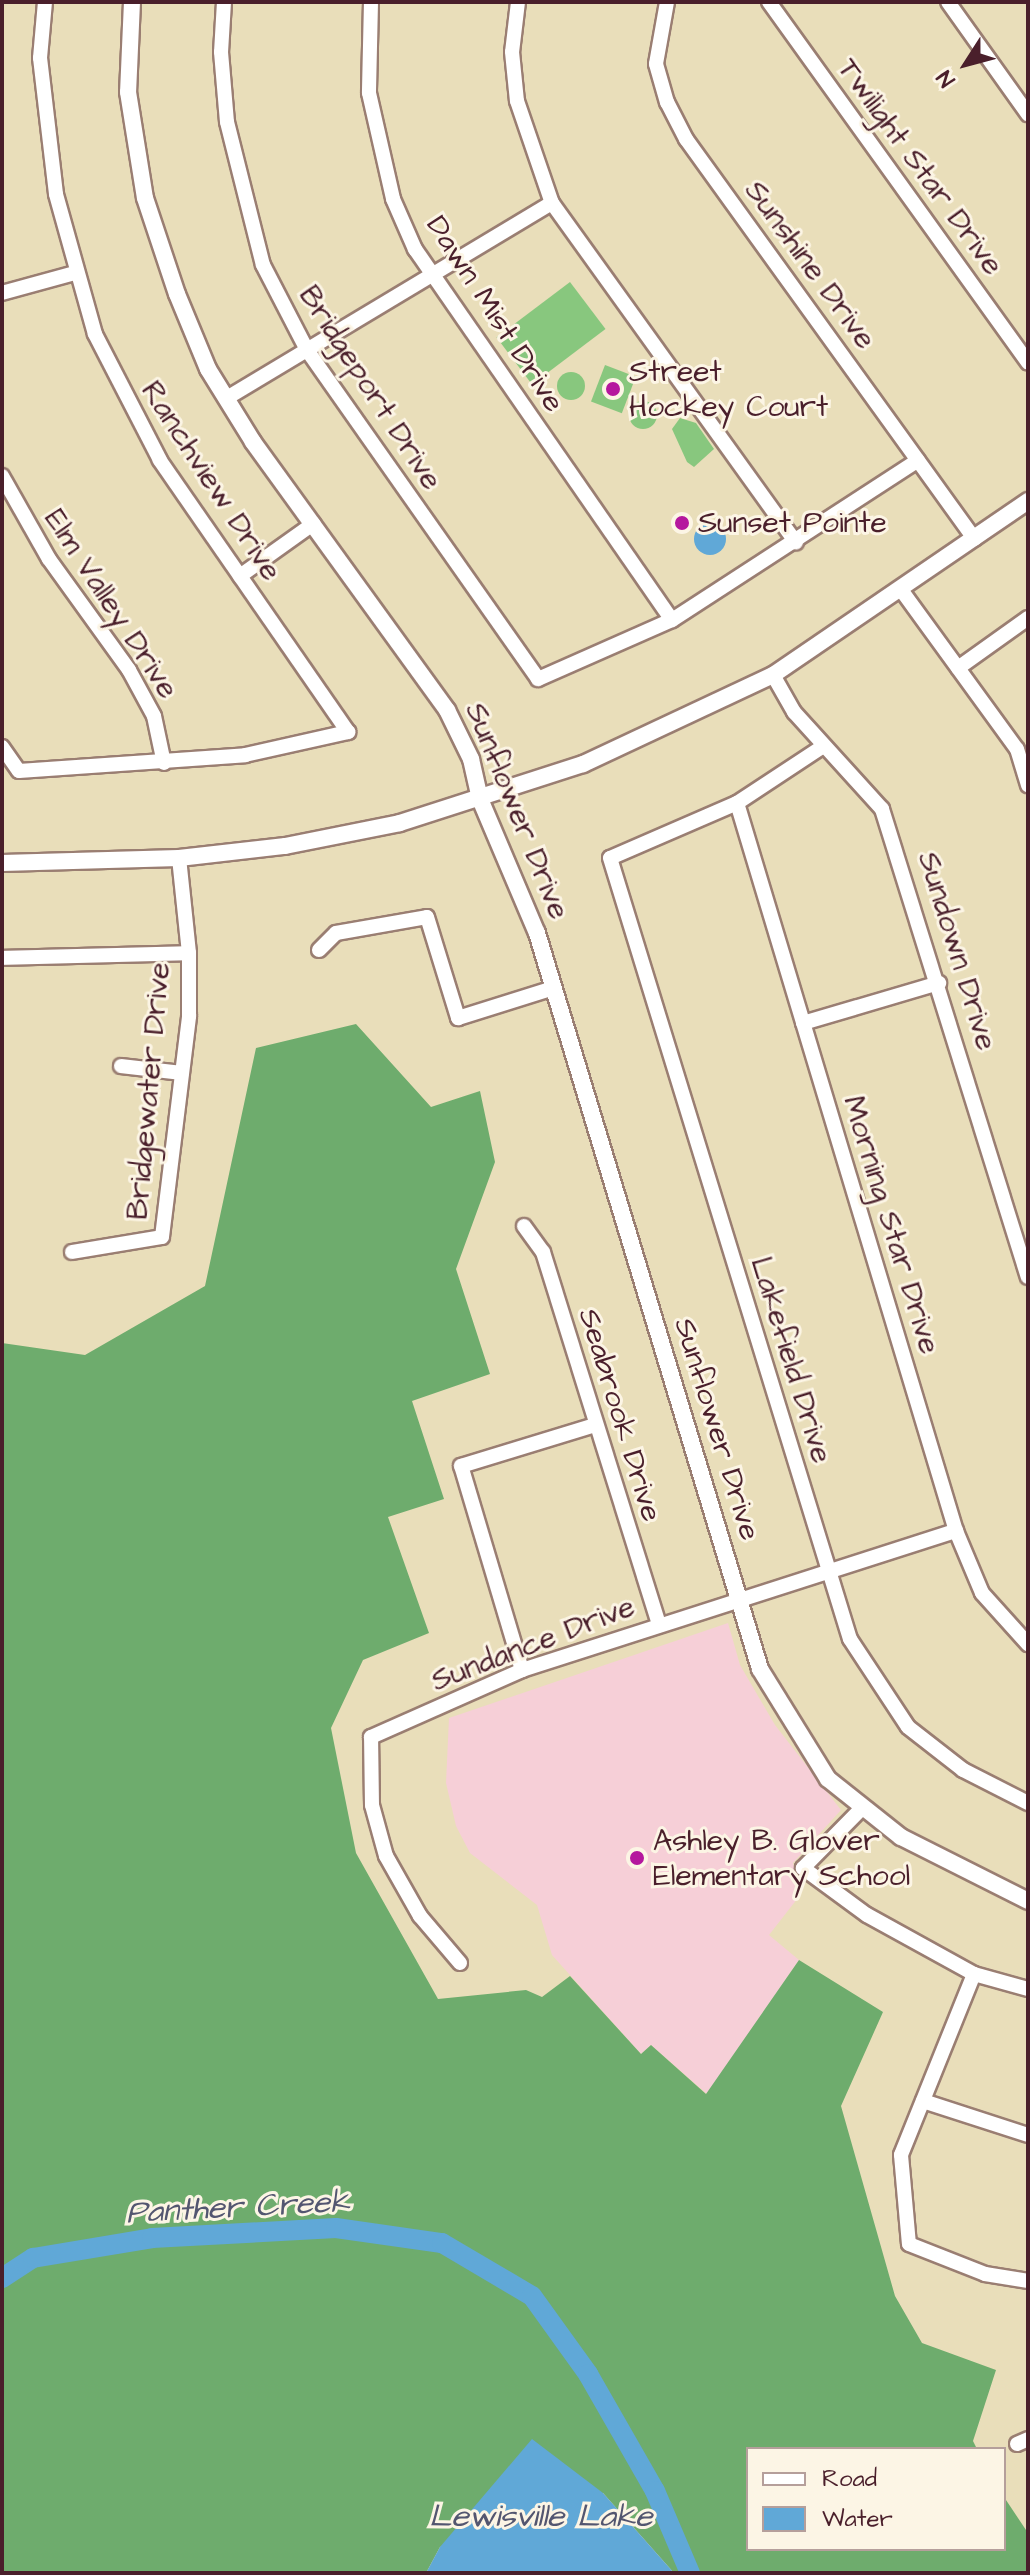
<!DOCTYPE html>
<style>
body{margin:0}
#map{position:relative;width:1030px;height:2575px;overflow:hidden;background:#e9deba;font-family:"Architects Daughter",sans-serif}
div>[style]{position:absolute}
.built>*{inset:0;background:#f6cfd7}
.green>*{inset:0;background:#88c77e;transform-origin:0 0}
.round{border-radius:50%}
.forest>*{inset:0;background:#6eac6d}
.water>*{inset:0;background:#60a8d7}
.river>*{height:20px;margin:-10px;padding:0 10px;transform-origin:10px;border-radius:10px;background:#60a8d7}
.roads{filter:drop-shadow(2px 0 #9a7e72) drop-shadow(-2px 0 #9a7e72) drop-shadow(0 2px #9a7e72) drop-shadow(0 -2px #9a7e72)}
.minor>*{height:14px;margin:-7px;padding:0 7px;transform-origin:7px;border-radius:7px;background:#fff}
.tertiary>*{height:16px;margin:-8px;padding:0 8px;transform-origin:8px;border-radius:8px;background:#fff}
.dots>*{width:22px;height:22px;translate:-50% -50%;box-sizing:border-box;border:4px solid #fcf5e5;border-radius:50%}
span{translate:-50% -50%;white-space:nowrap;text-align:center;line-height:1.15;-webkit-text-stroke:6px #fcf5e5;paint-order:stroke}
.street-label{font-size:30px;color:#4a1f2b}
.poi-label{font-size:30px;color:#4a1f2b}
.left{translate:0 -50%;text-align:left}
.water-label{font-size:32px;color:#535670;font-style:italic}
.frame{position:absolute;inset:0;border:4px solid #4a1f2b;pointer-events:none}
.legend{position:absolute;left:746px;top:2447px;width:260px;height:104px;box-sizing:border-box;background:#fcf5e5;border:2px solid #b59f9b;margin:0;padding:10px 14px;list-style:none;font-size:24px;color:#4a1f2b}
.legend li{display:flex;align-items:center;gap:16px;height:40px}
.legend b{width:40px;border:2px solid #b59f9b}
.north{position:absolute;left:926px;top:24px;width:80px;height:80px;-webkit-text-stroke:6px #fcf5e5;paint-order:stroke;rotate:234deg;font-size:22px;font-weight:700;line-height:32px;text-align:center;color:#4a1f2b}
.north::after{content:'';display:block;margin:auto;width:28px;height:36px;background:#4a1f2b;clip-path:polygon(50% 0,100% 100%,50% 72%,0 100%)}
</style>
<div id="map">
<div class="built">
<div style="clip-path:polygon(728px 1623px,740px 1665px,775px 1725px,841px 1810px,793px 1863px,801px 1894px,769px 1935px,799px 1960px,707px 2094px,651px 2045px,641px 2054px,552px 1955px,537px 1905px,470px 1853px,456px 1826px,446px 1783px,449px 1718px)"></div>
</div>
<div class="green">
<div style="left:570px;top:282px;width:59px;height:92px;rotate:53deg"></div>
<div style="left:605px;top:365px;width:33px;height:39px;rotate:21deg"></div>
<div class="round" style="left:557px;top:372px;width:28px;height:28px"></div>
<div class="round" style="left:629px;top:401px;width:28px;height:28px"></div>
<div style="clip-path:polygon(680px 418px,696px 423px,714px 449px,694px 467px,687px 462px,672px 429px)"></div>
</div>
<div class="forest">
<div style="clip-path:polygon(356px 1024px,431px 1107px,480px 1091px,495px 1162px,456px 1269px,490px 1374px,412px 1401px,444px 1499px,388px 1517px,429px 1633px,363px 1660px,331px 1728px,356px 1853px,438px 1999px,526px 1990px,542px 1997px,570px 1976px,641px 2054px,651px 2045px,706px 2094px,799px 1960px,883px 2012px,841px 2106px,895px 2296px,922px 2343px,996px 2370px,973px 2441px,977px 2449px,748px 2449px,748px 2549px,1004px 2549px,1004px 2497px,1028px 2533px,1028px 2573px,674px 2573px,603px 2493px,440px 2547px,426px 2573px,2px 2573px,2px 1343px,85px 1355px,205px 1286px,256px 1048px)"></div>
</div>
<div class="water">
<div class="round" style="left:694px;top:523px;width:32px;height:32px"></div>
<div style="clip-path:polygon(532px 2439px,603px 2493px,674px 2573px,426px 2573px,440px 2547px)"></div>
</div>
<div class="river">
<div style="left:2px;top:2278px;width:37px;rotate:-33deg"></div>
<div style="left:33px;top:2258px;width:121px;rotate:-9.5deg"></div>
<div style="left:152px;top:2238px;width:184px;rotate:-3.1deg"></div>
<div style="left:336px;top:2228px;width:107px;rotate:8.1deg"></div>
<div style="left:442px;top:2243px;width:104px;rotate:30.5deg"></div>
<div style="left:532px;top:2296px;width:96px;rotate:54.3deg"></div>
<div style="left:588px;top:2374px;width:135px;rotate:60.2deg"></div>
<div style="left:655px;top:2491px;width:89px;rotate:66.9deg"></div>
</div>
<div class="roads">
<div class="minor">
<div style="left:224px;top:2px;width:50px;rotate:93.4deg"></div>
<div style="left:221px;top:52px;width:70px;rotate:85.1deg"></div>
<div style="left:227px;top:122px;width:147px;rotate:75.9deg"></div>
<div style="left:263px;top:265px;width:96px;rotate:62.6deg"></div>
<div style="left:307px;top:350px;width:402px;rotate:54.9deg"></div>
<div style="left:538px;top:679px;width:146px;rotate:-23.8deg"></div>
<div style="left:672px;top:620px;width:293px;rotate:-33deg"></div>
<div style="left:371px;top:2px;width:91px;rotate:91.3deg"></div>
<div style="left:369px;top:93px;width:109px;rotate:77.2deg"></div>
<div style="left:393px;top:199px;width:55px;rotate:66.3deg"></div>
<div style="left:415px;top:249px;width:451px;rotate:55.3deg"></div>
<div style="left:518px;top:2px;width:50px;rotate:96.8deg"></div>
<div style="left:512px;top:52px;width:49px;rotate:84.2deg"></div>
<div style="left:517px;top:101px;width:108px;rotate:71.1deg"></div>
<div style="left:552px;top:203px;width:418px;rotate:54.3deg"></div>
<div style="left:667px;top:2px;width:63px;rotate:100.1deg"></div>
<div style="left:656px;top:64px;width:40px;rotate:74deg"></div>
<div style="left:667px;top:102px;width:42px;rotate:62.8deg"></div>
<div style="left:686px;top:139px;width:493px;rotate:54.2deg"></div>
<div style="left:769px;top:2px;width:444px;rotate:54.3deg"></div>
<div style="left:948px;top:2px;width:138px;rotate:54.5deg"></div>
<div style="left:2px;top:293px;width:76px;rotate:-15.3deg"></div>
<div style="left:227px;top:398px;width:379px;rotate:-31deg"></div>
<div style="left:2px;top:476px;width:95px;rotate:60.5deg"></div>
<div style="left:49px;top:559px;width:137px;rotate:54.2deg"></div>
<div style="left:129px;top:670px;width:52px;rotate:61.5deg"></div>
<div style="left:154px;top:716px;width:48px;rotate:78deg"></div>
<div style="left:240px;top:576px;width:90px;rotate:-35.5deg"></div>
<div style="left:902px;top:591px;width:195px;rotate:54deg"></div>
<div style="left:1017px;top:749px;width:38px;rotate:73deg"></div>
<div style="left:958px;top:668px;width:86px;rotate:-35.5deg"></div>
<div style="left:773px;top:675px;width:43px;rotate:60.4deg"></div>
<div style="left:794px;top:712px;width:131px;rotate:47.8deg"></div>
<div style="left:882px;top:809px;width:490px;rotate:72.7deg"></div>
<div style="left:2px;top:747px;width:29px;rotate:55deg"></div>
<div style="left:19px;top:771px;width:227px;rotate:-4deg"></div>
<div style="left:245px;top:755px;width:106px;rotate:-12.6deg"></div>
<div style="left:348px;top:732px;width:331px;rotate:-124.7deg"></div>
<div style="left:160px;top:460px;width:142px;rotate:-117.3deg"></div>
<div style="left:95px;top:334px;width:145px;rotate:-105.6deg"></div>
<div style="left:56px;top:194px;width:137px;rotate:-96.7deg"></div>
<div style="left:40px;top:58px;width:56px;rotate:-84.9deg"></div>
<div style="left:822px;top:747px;width:102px;rotate:146.6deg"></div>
<div style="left:737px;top:803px;width:138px;rotate:156.6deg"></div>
<div style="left:610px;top:858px;width:817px;rotate:72.92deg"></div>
<div style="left:850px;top:1639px;width:105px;rotate:56.6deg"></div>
<div style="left:908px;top:1727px;width:70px;rotate:38deg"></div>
<div style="left:963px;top:1770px;width:73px;rotate:26.9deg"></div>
<div style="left:737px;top:803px;width:760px;rotate:73.26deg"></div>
<div style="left:956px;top:1531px;width:67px;rotate:67.2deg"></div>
<div style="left:982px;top:1593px;width:69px;rotate:48deg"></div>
<div style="left:319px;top:950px;width:24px;rotate:-45deg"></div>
<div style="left:336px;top:933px;width:92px;rotate:-10deg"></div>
<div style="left:427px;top:917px;width:106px;rotate:72.9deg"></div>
<div style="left:458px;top:1018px;width:101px;rotate:-17.4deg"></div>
<div style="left:2px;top:958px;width:187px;rotate:-1.5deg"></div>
<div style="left:803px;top:1023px;width:142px;rotate:-16.4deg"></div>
<div style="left:121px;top:1066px;width:61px;rotate:6.5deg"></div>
<div style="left:524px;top:1226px;width:32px;rotate:54deg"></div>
<div style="left:543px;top:1252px;width:391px;rotate:72.7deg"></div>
<div style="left:72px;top:1252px;width:91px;rotate:-9.5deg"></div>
<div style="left:162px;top:1237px;width:223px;rotate:-83deg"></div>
<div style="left:189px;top:1016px;width:63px;rotate:-90deg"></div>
<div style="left:189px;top:953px;width:96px;rotate:-96deg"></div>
<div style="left:522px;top:1670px;width:213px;rotate:-106.6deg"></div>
<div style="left:461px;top:1466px;width:140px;rotate:-17deg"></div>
<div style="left:863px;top:1807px;width:86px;rotate:134.5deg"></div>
<div style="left:803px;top:1868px;width:79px;rotate:36.3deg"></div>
<div style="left:867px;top:1915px;width:122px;rotate:28.9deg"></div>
<div style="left:974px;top:1974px;width:56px;rotate:15.5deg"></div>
<div style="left:460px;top:1963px;width:62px;rotate:-130.4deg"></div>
<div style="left:420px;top:1916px;width:69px;rotate:-119.5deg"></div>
<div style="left:386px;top:1856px;width:53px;rotate:-105.4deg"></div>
<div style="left:372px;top:1805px;width:68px;rotate:-90.8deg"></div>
<div style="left:371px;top:1737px;width:165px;rotate:-23.9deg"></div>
<div style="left:522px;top:1670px;width:456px;rotate:-17.8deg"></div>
<div style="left:974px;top:1974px;width:195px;rotate:112deg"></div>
<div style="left:901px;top:2155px;width:89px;rotate:84.9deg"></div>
<div style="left:909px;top:2244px;width:82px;rotate:21.5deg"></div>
<div style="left:985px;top:2274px;width:44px;rotate:9.2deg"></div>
<div style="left:923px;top:2101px;width:110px;rotate:17.9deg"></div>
<div style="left:1017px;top:2444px;width:12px;rotate:-24deg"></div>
</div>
<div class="tertiary">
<div style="left:132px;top:2px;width:90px;rotate:92.5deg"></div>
<div style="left:128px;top:92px;width:107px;rotate:80.9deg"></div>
<div style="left:145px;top:198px;width:101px;rotate:71.6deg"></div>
<div style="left:177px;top:294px;width:81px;rotate:67.5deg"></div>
<div style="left:208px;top:369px;width:86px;rotate:58.3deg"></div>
<div style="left:253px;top:442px;width:331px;rotate:54.1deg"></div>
<div style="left:447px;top:710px;width:55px;rotate:63.9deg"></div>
<div style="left:471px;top:759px;width:41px;rotate:77.3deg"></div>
<div style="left:480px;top:799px;width:146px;rotate:67deg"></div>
<div style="left:537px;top:933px;width:769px;rotate:73.14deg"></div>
<div style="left:760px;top:1669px;width:129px;rotate:58.3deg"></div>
<div style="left:828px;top:1779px;width:93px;rotate:38.5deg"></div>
<div style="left:901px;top:1837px;width:142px;rotate:26.7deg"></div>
<div style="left:2px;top:863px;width:177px;rotate:-1.6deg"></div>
<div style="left:179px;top:858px;width:107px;rotate:-6.5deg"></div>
<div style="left:285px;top:846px;width:117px;rotate:-11.3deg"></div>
<div style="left:400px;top:823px;width:192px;rotate:-17.9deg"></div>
<div style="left:583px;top:764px;width:210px;rotate:-25.1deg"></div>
<div style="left:773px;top:675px;width:309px;rotate:-34.3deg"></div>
</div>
</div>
<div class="dots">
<div style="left:613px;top:389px;background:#b5179e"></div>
<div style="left:682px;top:523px;background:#b5179e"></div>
<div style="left:637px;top:1858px;background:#b5179e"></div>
</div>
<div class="street-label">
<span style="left:920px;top:167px;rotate:54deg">Twilight Star Drive</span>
<span style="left:810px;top:265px;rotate:54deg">Sunshine Drive</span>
<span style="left:495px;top:314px;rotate:57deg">Dawn Mist Drive</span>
<span style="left:370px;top:388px;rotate:57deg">Bridgeport Drive</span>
<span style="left:211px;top:481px;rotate:57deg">Ranchview Drive</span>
<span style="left:111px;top:604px;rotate:57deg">Elm Valley Drive</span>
<span style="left:517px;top:811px;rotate:68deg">Sunflower Drive</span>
<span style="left:957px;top:951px;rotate:73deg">Sundown Drive</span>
<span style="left:149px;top:1091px;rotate:-85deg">Bridgewater Drive</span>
<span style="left:891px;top:1225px;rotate:73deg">Morning Star Drive</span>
<span style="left:791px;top:1360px;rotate:73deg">Lakefield Drive</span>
<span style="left:620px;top:1415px;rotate:73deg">Seabrook Drive</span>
<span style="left:717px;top:1429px;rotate:73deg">Sunflower Drive</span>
<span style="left:533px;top:1644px;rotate:-21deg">Sundance Drive</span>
</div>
<div class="poi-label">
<span class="left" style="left:629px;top:389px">Street<br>Hockey Court</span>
<span class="left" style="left:698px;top:523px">Sunset Pointe</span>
<span class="left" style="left:653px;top:1858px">Ashley B. Glover<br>Elementary School</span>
</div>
<div class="water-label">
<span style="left:238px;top:2208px;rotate:-3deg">Panther Creek</span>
<span style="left:541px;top:2517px">Lewisville Lake</span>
</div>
<div class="frame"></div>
<ul class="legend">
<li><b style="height:10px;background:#fff"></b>Road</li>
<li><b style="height:22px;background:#60a8d7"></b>Water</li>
</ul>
<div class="north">N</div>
</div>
